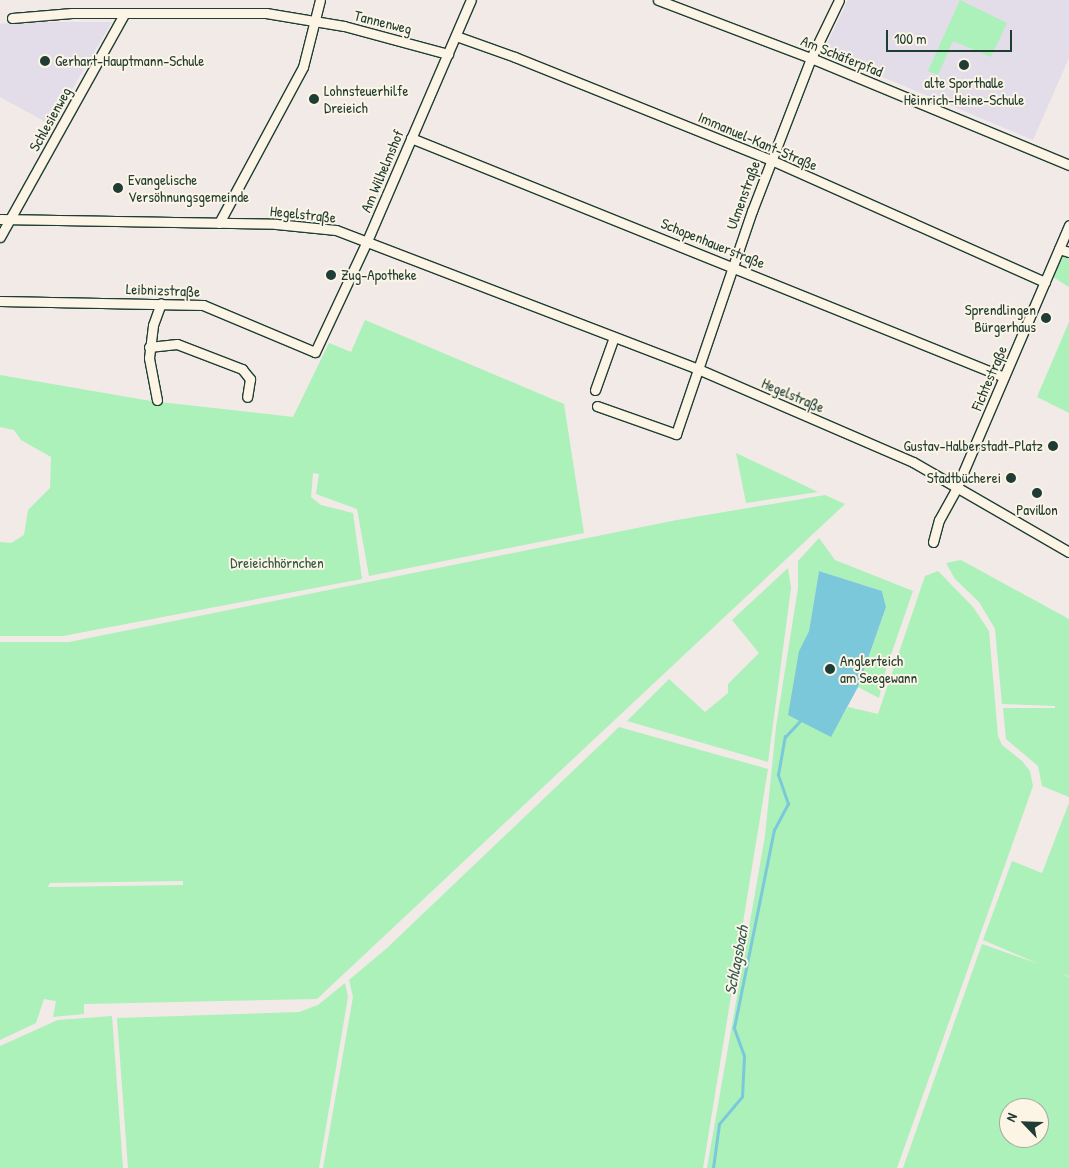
<!DOCTYPE html>
<meta charset="utf-8">
<style>
body{margin:0}
#map{position:relative;width:1069px;height:1168px;overflow:hidden;background:#f1eae7;font-family:"Patrick Hand",sans-serif}
div>[style]{position:absolute}
.built>*{inset:0;background:#e3ddea}
.green>*{inset:0;background:#acf0ba}
.water>*{inset:0;background:#7cc8db}
.stream>*{height:2.5px;margin:-1.25px;padding:0 1.25px;transform-origin:1.25px;border-radius:1.25px;background:#7cc8db}
.roads{filter:drop-shadow(1px 0 #1f3d34) drop-shadow(-1px 0 #1f3d34) drop-shadow(0 1px #1f3d34) drop-shadow(0 -1px #1f3d34)}
.minor>*{height:9px;margin:-4.5px;padding:0 4.5px;transform-origin:4.5px;border-radius:4.5px;background:#fcf5e5}
.dots>*{width:14px;height:14px;translate:-50% -50%;box-sizing:border-box;border:2px solid #fcf5e5;border-radius:50%}
span{translate:-50% -50%;white-space:nowrap;text-align:center;line-height:1.15;-webkit-text-stroke:4px #fcf5e5;paint-order:stroke}
.street-label{font-size:15px;color:#1f3d34}
.poi-label{font-size:15px;color:#1f3d34}
.left{translate:0 -50%;text-align:left}
.right{translate:-100% -50%;text-align:right}
.park-label{font-size:15px;color:#345848}
.water-label{font-size:16px;color:#325955;font-style:italic}
.north{position:absolute;left:999px;top:1098px;width:50px;height:50px;box-sizing:border-box;background:#fcf5e5;border:1px solid #a4ab9e;border-radius:50%;rotate:294deg;font-size:14px;font-weight:700;line-height:20px;text-align:center;color:#1f3d34}
.north::after{content:'';display:block;margin:auto;width:18px;height:22px;background:#1f3d34;clip-path:polygon(50% 0,100% 100%,50% 72%,0 100%)}
.scale{position:absolute;left:886px;top:30px;width:126px;height:22px;box-sizing:border-box;border:2px solid #1f3d34;border-top:0;padding-left:6px;font-size:15px;line-height:18px;white-space:nowrap;color:#1f3d34;-webkit-text-stroke:4px #fcf5e5;paint-order:stroke}
</style>
<div id="map">
<div class="built">
<div style="clip-path:polygon(848px 0,1069px 0,1069px 58px,1033px 140px,823px 52px)"></div>
<div style="clip-path:polygon(48px 19px,48px 22px,112px 22px,51px 125px,0 97px,0 24px)"></div>
</div>
<div class="green">
<div style="clip-path:polygon(960px 0,1007px 23px,991px 57px,953px 41px,938px 75px,928px 71px)"></div>
<div style="clip-path:polygon(1062px 255px,1069px 257px,1069px 287px,1053px 277px)"></div>
<div style="clip-path:polygon(365px 320px,564px 404px,584px 533px,369px 576px,357px 509px,316px 494px,319px 474px,313px 473px,311px 497px,321px 505px,353px 513px,362px 579px,63px 636px,0 636px,0 542px,11px 543px,24px 535px,28px 510px,50px 488px,51px 457px,21px 440px,14px 430px,0 427px,0 375px,151px 401px,293px 417px,329px 343px,351px 352px)"></div>
<div style="clip-path:polygon(1069px 322px,1069px 413px,1037px 397px)"></div>
<div style="clip-path:polygon(736px 453px,818px 492px,746px 503px)"></div>
<div style="clip-path:polygon(evenodd,825px 495px,845px 504px,317px 999px,84px 1004px,84px 1014px,53px 1017px,56px 1001px,44px 999px,36px 1023px,0 1040px,0 642px,69px 642px,677px 520px,825px 495px,183px 881px,183px 885px,48px 887px,50px 883px,183px 881px)"></div>
<div style="clip-path:polygon(819px 538px,835px 560px,913px 591px,886px 669px,879px 698px,858px 687px,886px 607px,882px 591px,819px 571px,809px 631px,799px 651px,830px 736px,848px 707px,878px 714px,925px 576px,938px 571px,973px 607px,989px 631px,998px 736px,1002px 745px,1022px 761px,1030px 771px,1033px 786px,897px 1168px,707px 1168px,765px 836px,776px 727px,798px 588px,798px 561px)"></div>
<div style="clip-path:polygon(961px 560px,1069px 619px,1069px 797px,1042px 786px,1038px 766px,1006px 739px,1003px 708px,1055px 708px,1055px 706px,1002px 704px,995px 629px,979px 602px,955px 579px,946px 563px)"></div>
<div style="clip-path:polygon(788px 568px,791px 588px,768px 762px,627px 721px,669px 679px,705px 712px,728px 693px,728px 684px,759px 653px,732px 620px)"></div>
<div style="clip-path:polygon(619px 727px,768px 769px,703px 1168px,323px 1168px,353px 997px,349px 980px,387px 948px)"></div>
<div style="clip-path:polygon(evenodd,1069px 803px,1069px 976px,1061px 973px,1069px 977px,1069px 1168px,903px 1168px,982px 944px,1039px 964px,983px 940px,1012px 861px,1042px 873px,1069px 803px,1009px 1108px,1039px 1108px,1039px 1138px,1009px 1138px,1009px 1108px)"></div>
<div style="clip-path:polygon(345px 983px,348px 997px,319px 1168px,128px 1168px,117px 1018px,299px 1012px,318px 1005px)"></div>
<div style="clip-path:polygon(112px 1016px,123px 1168px,0 1168px,0 1046px,58px 1020px)"></div>
</div>
<div class="water">
<div style="clip-path:polygon(819px 571px,882px 591px,886px 607px,858px 687px,831px 737px,788px 715px,799px 651px,809px 631px)"></div>
</div>
<div class="stream">
<div style="left:713px;top:1168px;width:44px;rotate:-82.2deg"></div>
<div style="left:719px;top:1124px;width:35px;rotate:-50deg"></div>
<div style="left:742px;top:1097px;width:41px;rotate:-87.2deg"></div>
<div style="left:744px;top:1056px;width:30px;rotate:-110deg"></div>
<div style="left:734px;top:1028px;width:202px;rotate:-78.6deg"></div>
<div style="left:774px;top:830px;width:30px;rotate:-62deg"></div>
<div style="left:788px;top:804px;width:31px;rotate:-109deg"></div>
<div style="left:778px;top:775px;width:39px;rotate:-80deg"></div>
<div style="left:785px;top:737px;width:22px;rotate:-47deg"></div>
</div>
<div class="roads">
<div class="minor">
<div style="left:658px;top:0;width:164px;rotate:20.8deg"></div>
<div style="left:811px;top:58px;width:279px;rotate:22.5deg"></div>
<div style="left:12px;top:18px;width:60px;rotate:-4.8deg"></div>
<div style="left:72px;top:13px;width:194px"></div>
<div style="left:266px;top:13px;width:79px;rotate:9.5deg"></div>
<div style="left:344px;top:26px;width:108px;rotate:15.1deg"></div>
<div style="left:456px;top:36px;width:63px;rotate:19.6deg"></div>
<div style="left:515px;top:57px;width:276px;rotate:21.9deg"></div>
<div style="left:771px;top:160px;width:300px;rotate:24deg"></div>
<div style="left:411px;top:138px;width:639px;rotate:21.95deg"></div>
<div style="left:0;top:219px;width:276px;rotate:1deg"></div>
<div style="left:276px;top:224px;width:60px;rotate:5.7deg"></div>
<div style="left:336px;top:230px;width:388px;rotate:21deg"></div>
<div style="left:698px;top:369px;width:234px;rotate:23.4deg"></div>
<div style="left:913px;top:462px;width:180px;rotate:30deg"></div>
<div style="left:219px;top:223px;width:177px;rotate:-61.7deg"></div>
<div style="left:303px;top:67px;width:69px;rotate:-75.8deg"></div>
<div style="left:0;top:237px;width:255px;rotate:-60.9deg"></div>
<div style="left:1059px;top:249px;width:10px;rotate:17deg"></div>
<div style="left:0;top:301px;width:203px;rotate:1.1deg"></div>
<div style="left:203px;top:305px;width:121px;rotate:22.8deg"></div>
<div style="left:315px;top:352px;width:123px;rotate:-64.9deg"></div>
<div style="left:367px;top:241px;width:262px;rotate:-66.7deg"></div>
<div style="left:149px;top:347px;width:28px;rotate:-6deg"></div>
<div style="left:177px;top:344px;width:70px;rotate:21deg"></div>
<div style="left:242px;top:369px;width:13px;rotate:51deg"></div>
<div style="left:250px;top:379px;width:18px;rotate:99deg"></div>
<div style="left:595px;top:390px;width:56px;rotate:-70.3deg"></div>
<div style="left:157px;top:400px;width:43px;rotate:-100.8deg"></div>
<div style="left:149px;top:358px;width:33px;rotate:-83deg"></div>
<div style="left:153px;top:325px;width:23px;rotate:-70deg"></div>
<div style="left:597px;top:406px;width:84px;rotate:19.5deg"></div>
<div style="left:676px;top:434px;width:236px;rotate:-71.2deg"></div>
<div style="left:752px;top:211px;width:164px;rotate:-68.9deg"></div>
<div style="left:811px;top:58px;width:64px;rotate:-64.2deg"></div>
<div style="left:933px;top:542px;width:23px;rotate:-75deg"></div>
<div style="left:939px;top:520px;width:35px;rotate:-61deg"></div>
<div style="left:956px;top:489px;width:287px;rotate:-66.8deg"></div>
</div>
</div>
<div class="dots">
<div style="left:45px;top:61px;background:#1f3d34"></div>
<div style="left:964px;top:65px;background:#1f3d34"></div>
<div style="left:314px;top:99px;background:#1f3d34"></div>
<div style="left:118px;top:188px;background:#1f3d34"></div>
<div style="left:331px;top:275px;background:#1f3d34"></div>
<div style="left:1046px;top:318px;background:#1f3d34"></div>
<div style="left:1053px;top:446px;background:#1f3d34"></div>
<div style="left:1011px;top:478px;background:#1f3d34"></div>
<div style="left:1037px;top:493px;background:#1f3d34"></div>
<div style="left:830px;top:669px;background:#1f3d34"></div>
</div>
<div class="street-label">
<span style="left:383px;top:22px;rotate:14deg">Tannenweg</span>
<span style="left:842px;top:56px;rotate:22deg">Am Schäferpfad</span>
<span style="left:50px;top:119px;rotate:-61deg">Schlesienweg</span>
<span style="left:758px;top:141px;rotate:23deg">Immanuel-Kant-Straße</span>
<span style="left:382px;top:171px;rotate:-67deg">Am Wilhelmshof</span>
<span style="left:743px;top:195px;rotate:-70deg">Ulmenstraße</span>
<span style="left:303px;top:214px;rotate:6deg">Hegelstraße</span>
<span style="left:713px;top:243px;rotate:22deg">Schopenhauerstraße</span>
<span style="left:163px;top:290px;rotate:2deg">Leibnizstraße</span>
<span style="left:989px;top:378px;rotate:-67deg">Fichtestraße</span>
<span style="left:793px;top:395px;rotate:23deg">Hegelstraße</span>
</div>
<div class="poi-label">
<span class="left" style="left:55px;top:61px">Gerhart-Hauptmann-Schule</span>
<span style="left:964px;top:91px">alte Sporthalle<br>Heinrich-Heine-Schule</span>
<span class="left" style="left:324px;top:99px">Lohnsteuerhilfe<br>Dreieich</span>
<span class="left" style="left:128px;top:188px">Evangelische<br>Versöhnungsgemeinde</span>
<span class="left" style="left:341px;top:275px">Zug-Apotheke</span>
<span class="right" style="left:1036px;top:318px">Sprendlingen<br>Bürgerhaus</span>
<span class="right" style="left:1043px;top:446px">Gustav-Halberstadt-Platz</span>
<span class="right" style="left:1001px;top:478px">Stadtbücherei</span>
<span style="left:1037px;top:510px">Pavillon</span>
<span class="left" style="left:840px;top:669px">Anglerteich<br>am Seegewann</span>
</div>
<div class="park-label">
<span style="left:277px;top:563px">Dreieichhörnchen</span>
</div>
<div class="water-label">
<span style="left:736px;top:960px;rotate:-79deg">Schlagsbach</span>
</div>
<div class="north">N</div>
<div class="scale">100 m</div>
</div>
